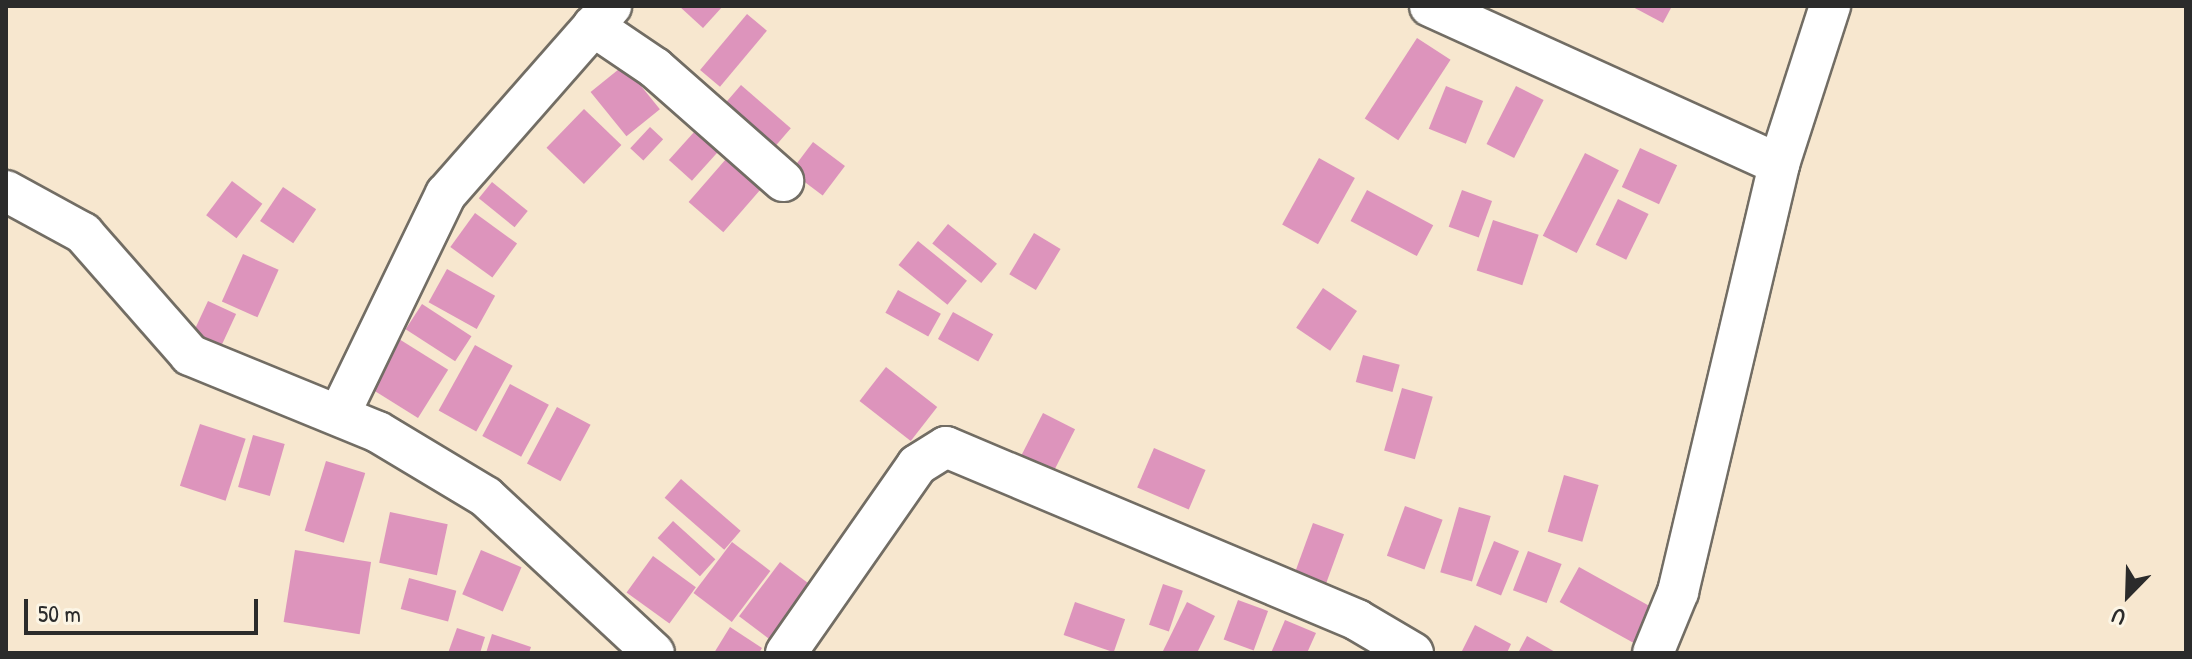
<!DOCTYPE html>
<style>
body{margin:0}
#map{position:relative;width:2192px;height:659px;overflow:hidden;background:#f7e7cf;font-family:"Patrick Hand",sans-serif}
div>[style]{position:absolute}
.building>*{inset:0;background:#dd94bc;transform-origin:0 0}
.roads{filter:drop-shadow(2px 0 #726d64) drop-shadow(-2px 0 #726d64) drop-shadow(0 2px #726d64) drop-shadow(0 -2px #726d64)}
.minor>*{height:40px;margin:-20px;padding:0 20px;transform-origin:20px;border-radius:20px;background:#fff}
span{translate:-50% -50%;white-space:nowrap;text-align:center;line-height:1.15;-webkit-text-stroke:6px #fcf5e5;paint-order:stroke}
.frame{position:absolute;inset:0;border:8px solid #2b2b2b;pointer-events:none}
.north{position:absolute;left:2088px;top:555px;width:80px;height:80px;-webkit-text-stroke:6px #fcf5e5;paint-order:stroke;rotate:203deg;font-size:22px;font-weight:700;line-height:32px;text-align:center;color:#2b2b2b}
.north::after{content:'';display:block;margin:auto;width:28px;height:36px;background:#2b2b2b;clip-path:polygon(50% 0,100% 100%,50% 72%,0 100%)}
.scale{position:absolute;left:24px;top:599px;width:234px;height:36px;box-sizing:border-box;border:4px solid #2b2b2b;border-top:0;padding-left:10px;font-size:24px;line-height:28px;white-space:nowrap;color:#2b2b2b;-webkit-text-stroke:6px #fcf5e5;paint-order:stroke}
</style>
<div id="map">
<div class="building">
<div style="clip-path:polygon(679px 6px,723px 6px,703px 28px)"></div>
<div style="clip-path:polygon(1631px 6px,1672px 6px,1663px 23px)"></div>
<div style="left:747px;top:14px;width:26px;height:73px;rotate:40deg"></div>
<div style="left:1417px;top:38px;width:40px;height:96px;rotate:33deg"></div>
<div style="left:624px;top:65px;width:57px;height:43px;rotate:51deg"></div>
<div style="left:741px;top:85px;width:66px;height:30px;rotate:41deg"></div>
<div style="left:1446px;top:86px;width:40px;height:46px;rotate:22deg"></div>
<div style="left:1516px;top:86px;width:31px;height:65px;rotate:27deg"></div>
<div style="left:584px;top:109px;width:52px;height:54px;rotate:44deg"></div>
<div style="left:650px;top:127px;width:18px;height:29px;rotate:43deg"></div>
<div style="left:695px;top:131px;width:31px;height:39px;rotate:42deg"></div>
<div style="left:813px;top:142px;width:40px;height:37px;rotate:37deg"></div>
<div style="left:1640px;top:148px;width:41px;height:43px;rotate:25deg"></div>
<div style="left:1585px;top:153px;width:38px;height:93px;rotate:27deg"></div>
<div style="left:1319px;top:158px;width:41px;height:76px;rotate:29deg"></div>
<div style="left:726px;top:159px;width:46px;height:57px;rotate:41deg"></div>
<div style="left:232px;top:181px;width:38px;height:43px;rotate:37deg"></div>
<div style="left:492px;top:182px;width:46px;height:21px;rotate:39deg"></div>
<div style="left:283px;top:187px;width:40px;height:41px;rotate:34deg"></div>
<div style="left:1367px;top:190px;width:75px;height:35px;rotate:28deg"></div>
<div style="left:1462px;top:190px;width:32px;height:39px;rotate:20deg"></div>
<div style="left:1618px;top:199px;width:34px;height:51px;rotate:26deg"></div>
<div style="left:475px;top:213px;width:52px;height:42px;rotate:36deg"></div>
<div style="left:1493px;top:220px;width:48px;height:53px;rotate:18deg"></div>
<div style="left:948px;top:224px;width:63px;height:25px;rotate:39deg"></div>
<div style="left:1034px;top:233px;width:31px;height:48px;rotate:31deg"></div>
<div style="left:918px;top:241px;width:63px;height:31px;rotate:39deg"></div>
<div style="left:243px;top:254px;width:39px;height:52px;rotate:24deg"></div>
<div style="left:447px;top:269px;width:55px;height:38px;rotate:29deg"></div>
<div style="left:1323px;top:288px;width:41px;height:48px;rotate:34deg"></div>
<div style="left:898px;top:290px;width:49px;height:26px;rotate:29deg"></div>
<div style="left:208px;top:301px;width:31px;height:44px;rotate:25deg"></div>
<div style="left:422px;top:304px;width:59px;height:30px;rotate:33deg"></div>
<div style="left:953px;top:312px;width:46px;height:31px;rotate:29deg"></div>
<div style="left:399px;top:339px;width:58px;height:57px;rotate:32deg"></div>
<div style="left:475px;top:345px;width:43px;height:75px;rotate:29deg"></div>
<div style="left:1363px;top:355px;width:38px;height:28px;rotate:15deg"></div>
<div style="left:886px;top:367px;width:65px;height:43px;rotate:38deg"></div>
<div style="left:510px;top:384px;width:44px;height:59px;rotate:28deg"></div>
<div style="left:1402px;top:388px;width:32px;height:65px;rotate:16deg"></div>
<div style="left:557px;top:407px;width:38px;height:64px;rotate:28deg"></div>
<div style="left:1043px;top:413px;width:36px;height:59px;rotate:27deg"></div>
<div style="left:200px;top:424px;width:48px;height:65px;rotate:18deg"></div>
<div style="left:253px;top:435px;width:33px;height:54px;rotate:16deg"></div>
<div style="left:1154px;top:448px;width:56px;height:43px;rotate:23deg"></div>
<div style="left:326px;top:461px;width:41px;height:73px;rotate:17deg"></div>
<div style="left:1564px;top:475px;width:36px;height:59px;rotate:16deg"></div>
<div style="left:681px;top:479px;width:79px;height:25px;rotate:41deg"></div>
<div style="left:1405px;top:506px;width:40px;height:53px;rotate:20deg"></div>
<div style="left:1459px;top:507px;width:33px;height:68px;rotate:16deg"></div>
<div style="left:390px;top:512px;width:59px;height:52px;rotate:12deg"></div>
<div style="left:673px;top:521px;width:57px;height:23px;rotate:42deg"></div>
<div style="left:1313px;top:523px;width:33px;height:66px;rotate:20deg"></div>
<div style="left:1494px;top:541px;width:27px;height:48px;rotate:22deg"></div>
<div style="left:732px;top:542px;width:48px;height:64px;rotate:37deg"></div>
<div style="left:295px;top:550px;width:77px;height:73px;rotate:9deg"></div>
<div style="left:481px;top:550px;width:44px;height:48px;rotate:23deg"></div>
<div style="left:1528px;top:551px;width:36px;height:42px;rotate:21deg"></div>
<div style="left:653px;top:556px;width:53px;height:45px;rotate:36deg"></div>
<div style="left:780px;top:562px;width:45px;height:68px;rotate:37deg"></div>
<div style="left:1579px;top:567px;width:92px;height:40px;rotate:29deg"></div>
<div style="left:409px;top:578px;width:49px;height:32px;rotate:15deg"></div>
<div style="left:1163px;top:584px;width:21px;height:43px;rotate:19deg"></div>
<div style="left:1238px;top:600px;width:32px;height:42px;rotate:20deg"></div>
<div style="left:1075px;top:602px;width:53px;height:35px;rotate:19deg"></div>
<div style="clip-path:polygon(1187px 602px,1215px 616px,1197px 653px,1162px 653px)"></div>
<div style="clip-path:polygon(1285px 620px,1316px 633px,1307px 653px,1271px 653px)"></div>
<div style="clip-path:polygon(1475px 625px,1511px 644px,1507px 653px,1461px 653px)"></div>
<div style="clip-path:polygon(730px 627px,762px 648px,759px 653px,714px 653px)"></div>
<div style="clip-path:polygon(457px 628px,485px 637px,480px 653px,448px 653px)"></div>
<div style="clip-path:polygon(492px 634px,531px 647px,529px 653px,486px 653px)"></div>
<div style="clip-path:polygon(1527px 636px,1557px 653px,1518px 653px)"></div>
</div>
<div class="roads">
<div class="minor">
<div style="left:1430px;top:6px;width:383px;rotate:24.4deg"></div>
<div style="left:593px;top:26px;width:75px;rotate:34.1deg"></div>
<div style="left:655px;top:68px;width:171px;rotate:41.4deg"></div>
<div style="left:6px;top:191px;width:88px;rotate:28.6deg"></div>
<div style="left:83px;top:233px;width:162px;rotate:48.7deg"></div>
<div style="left:190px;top:355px;width:203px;rotate:22.3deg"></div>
<div style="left:378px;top:432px;width:126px;rotate:31deg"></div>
<div style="left:486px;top:497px;width:229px;rotate:42.9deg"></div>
<div style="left:339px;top:415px;width:246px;rotate:-64.2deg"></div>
<div style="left:446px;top:194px;width:250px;rotate:-48.7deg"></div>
<div style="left:786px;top:653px;width:229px;rotate:-55.1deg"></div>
<div style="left:917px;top:465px;width:34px;rotate:-32deg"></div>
<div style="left:946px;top:447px;width:446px;rotate:22.8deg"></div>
<div style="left:1357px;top:620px;width:65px;rotate:30.5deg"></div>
<div style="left:1653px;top:653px;width:66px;rotate:-67.7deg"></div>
<div style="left:1678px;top:592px;width:440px;rotate:-76.7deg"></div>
<div style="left:1779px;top:164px;width:166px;rotate:-72.1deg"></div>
</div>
</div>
<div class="frame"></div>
<div class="north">U</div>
<div class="scale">50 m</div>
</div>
